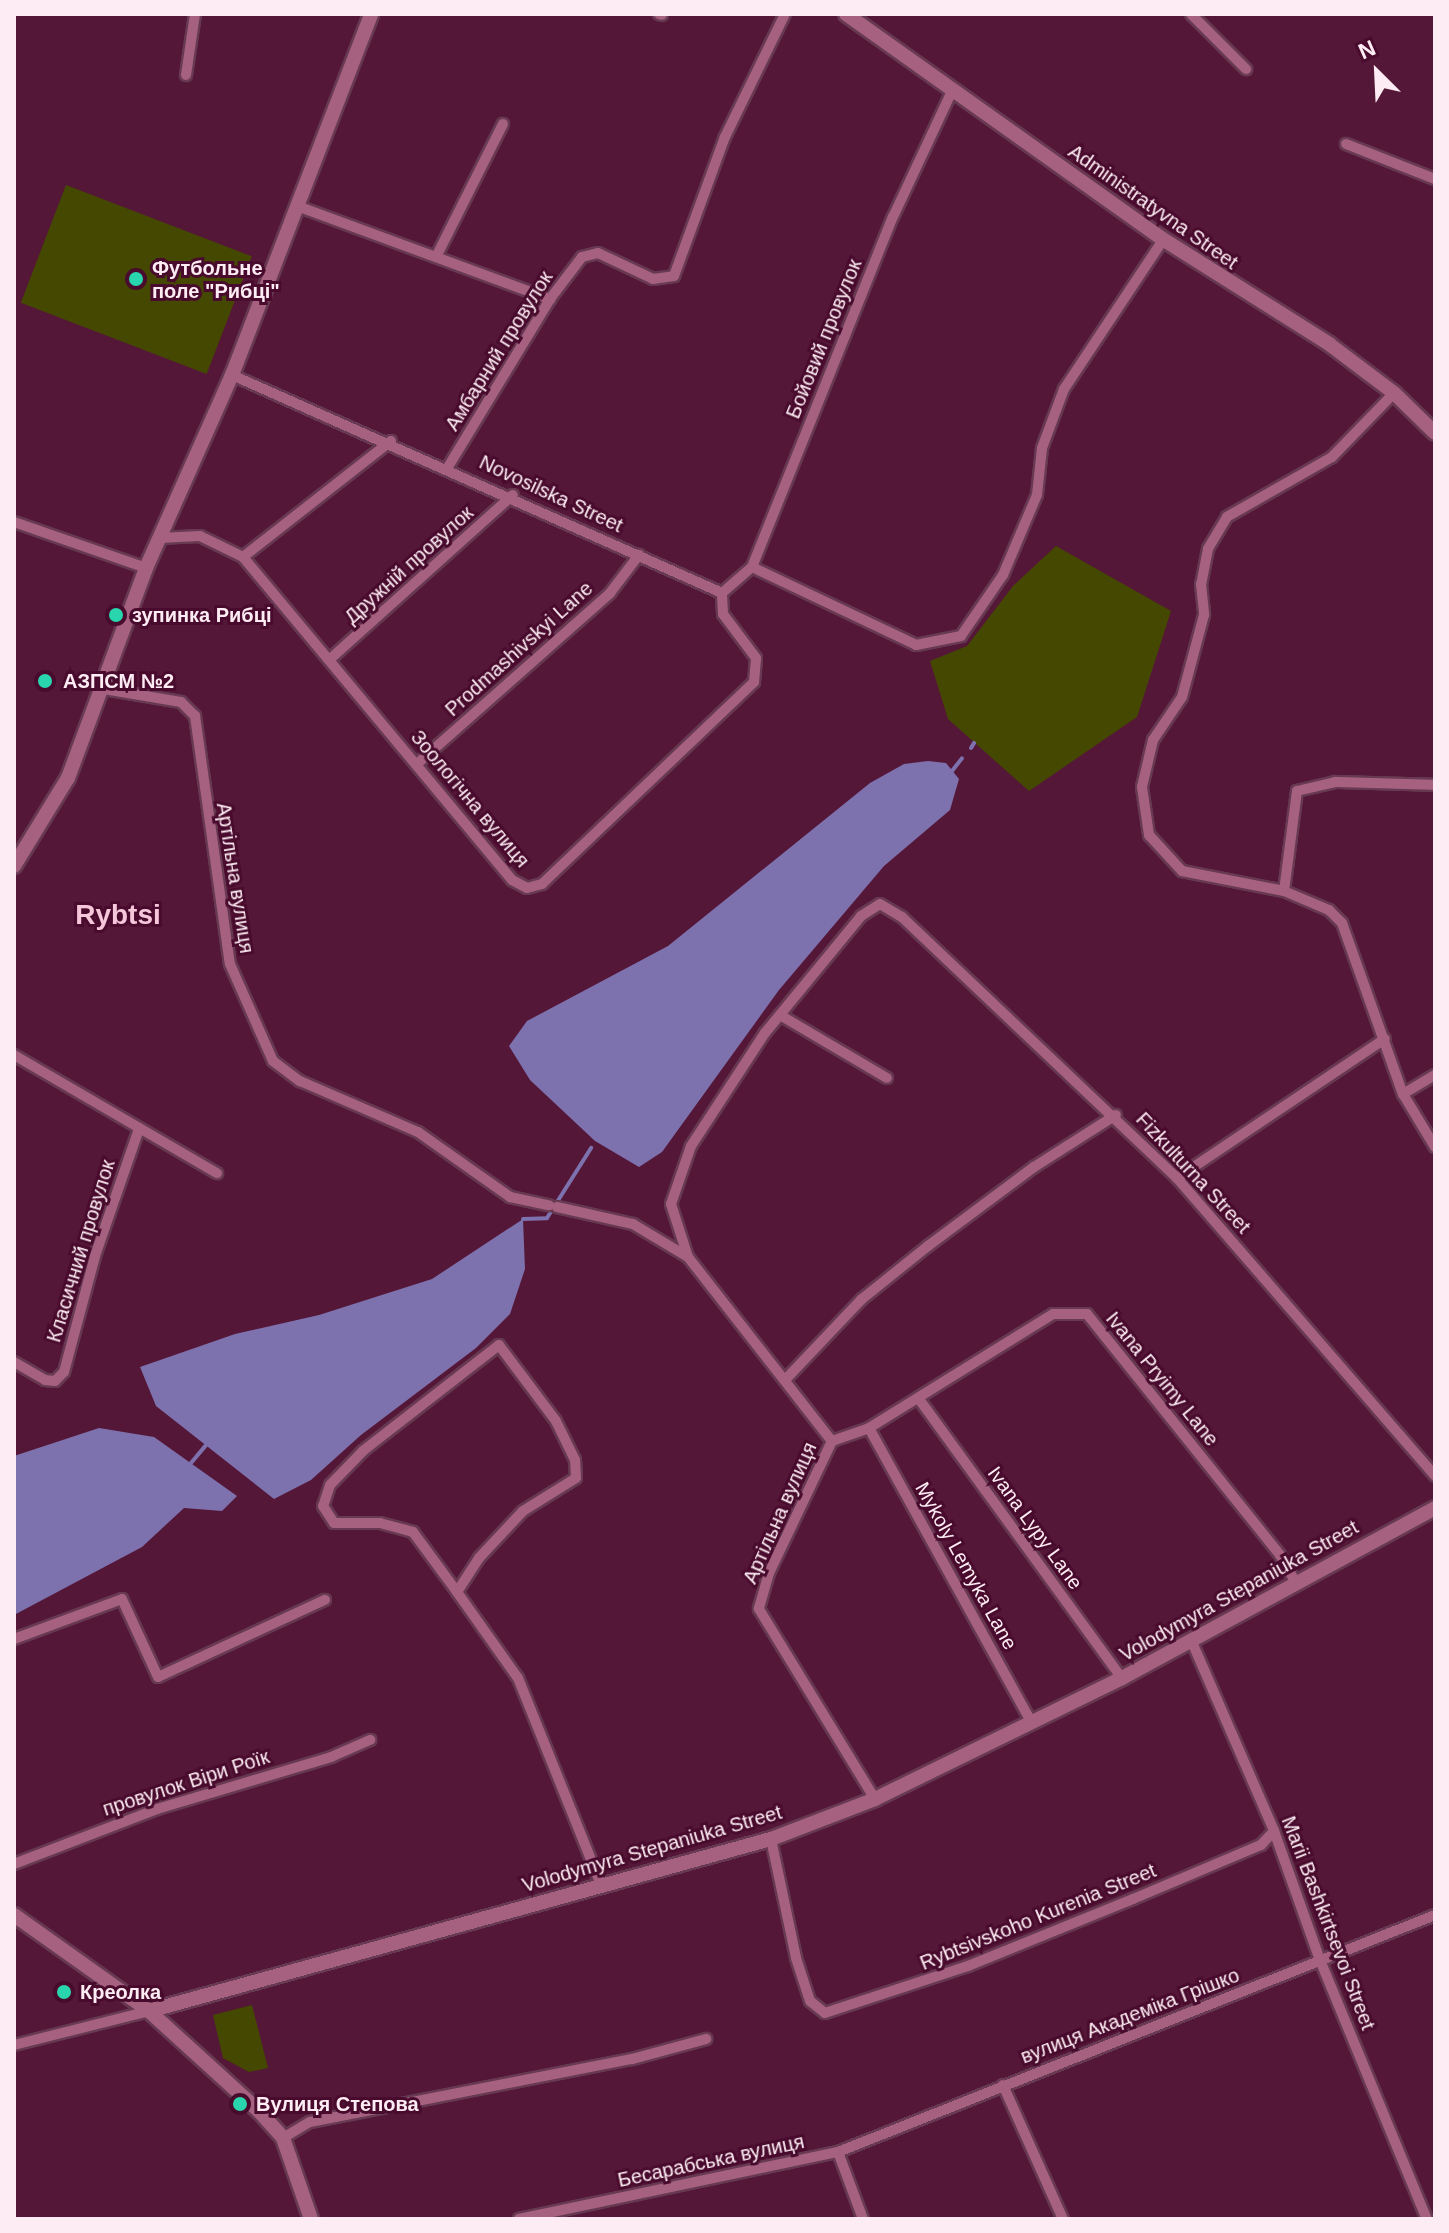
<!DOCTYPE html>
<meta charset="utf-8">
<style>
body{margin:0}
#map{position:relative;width:1449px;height:2233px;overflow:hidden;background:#551737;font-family:Arial,sans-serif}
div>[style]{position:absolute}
.green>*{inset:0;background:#454800;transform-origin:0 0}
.water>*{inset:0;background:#7d71ae}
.stream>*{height:4px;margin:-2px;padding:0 2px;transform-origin:2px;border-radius:2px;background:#7d71ae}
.roads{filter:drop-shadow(2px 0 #673952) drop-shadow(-2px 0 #673952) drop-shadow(0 2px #673952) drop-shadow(0 -2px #673952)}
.street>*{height:10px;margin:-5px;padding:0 5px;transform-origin:5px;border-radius:5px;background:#a66180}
.secondary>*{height:14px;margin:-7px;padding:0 7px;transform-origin:7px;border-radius:7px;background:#a66180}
.dots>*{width:22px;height:22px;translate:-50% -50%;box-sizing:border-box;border:4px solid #490b2d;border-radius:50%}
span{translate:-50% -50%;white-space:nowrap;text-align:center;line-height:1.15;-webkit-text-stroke:6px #490b2d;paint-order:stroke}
.street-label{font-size:20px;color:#fdecf3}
.poi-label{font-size:20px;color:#fdecf3;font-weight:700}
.left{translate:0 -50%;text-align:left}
.district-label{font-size:28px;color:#f6c7da;font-weight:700}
.frame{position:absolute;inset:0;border:16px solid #fdecf3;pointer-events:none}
.north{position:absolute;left:1337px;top:32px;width:80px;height:80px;-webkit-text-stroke:6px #490b2d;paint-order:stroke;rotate:336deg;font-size:22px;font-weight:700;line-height:32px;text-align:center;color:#fdecf3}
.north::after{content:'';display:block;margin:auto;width:28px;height:36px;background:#fdecf3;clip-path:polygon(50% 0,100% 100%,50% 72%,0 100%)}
</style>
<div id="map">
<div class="green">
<div style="left:66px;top:185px;width:199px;height:126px;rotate:21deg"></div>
<div style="clip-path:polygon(1056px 546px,1171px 611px,1137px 717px,1029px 791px,948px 719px,930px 661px,967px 646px,1013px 586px)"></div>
<div style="clip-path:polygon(252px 2005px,268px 2068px,249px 2072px,223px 2058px,213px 2015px)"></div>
</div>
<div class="water">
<div style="clip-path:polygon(928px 761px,946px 763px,959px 779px,950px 810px,884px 866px,779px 990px,662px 1152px,639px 1167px,595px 1141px,530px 1080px,509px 1046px,527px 1021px,668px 946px,870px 783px,904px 764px)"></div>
<div style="clip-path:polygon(523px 1219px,525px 1269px,510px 1314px,476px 1348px,361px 1435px,311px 1480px,274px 1499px,156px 1406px,140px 1367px,235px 1334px,319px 1315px,432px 1279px)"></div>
<div style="clip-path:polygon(99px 1428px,154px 1437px,237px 1496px,222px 1511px,184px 1508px,142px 1547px,14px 1615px,14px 1456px)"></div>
</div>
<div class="stream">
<div style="left:971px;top:748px;width:6px;rotate:-59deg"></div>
<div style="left:952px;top:771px;width:16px;rotate:-52deg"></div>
<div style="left:523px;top:1219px;width:24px;rotate:-2deg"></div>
<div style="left:547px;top:1218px;width:83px;rotate:-57.8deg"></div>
<div style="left:191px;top:1463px;width:23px;rotate:-50deg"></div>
</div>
<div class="roads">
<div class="street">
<div style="left:659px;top:14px;width:3px;rotate:18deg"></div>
<div style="left:1191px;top:14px;width:78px;rotate:45deg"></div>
<div style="left:186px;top:75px;width:62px;rotate:-81.6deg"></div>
<div style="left:1346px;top:144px;width:96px;rotate:21.5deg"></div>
<div style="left:297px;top:206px;width:270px;rotate:20.2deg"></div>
<div style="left:436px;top:257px;width:149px;rotate:-63.3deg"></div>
<div style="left:232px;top:375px;width:536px;rotate:23.98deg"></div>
<div style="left:1394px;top:393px;width:89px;rotate:134.1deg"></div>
<div style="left:1332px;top:457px;width:121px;rotate:150.3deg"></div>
<div style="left:1227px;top:517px;width:37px;rotate:121deg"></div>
<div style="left:1208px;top:549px;width:36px;rotate:101deg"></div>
<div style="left:1201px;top:584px;width:31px;rotate:84deg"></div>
<div style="left:1204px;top:615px;width:85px;rotate:105deg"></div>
<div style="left:1182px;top:697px;width:52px;rotate:124deg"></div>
<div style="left:1153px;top:740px;width:48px;rotate:103.2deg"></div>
<div style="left:1142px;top:787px;width:49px;rotate:81.7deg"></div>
<div style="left:1149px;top:835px;width:49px;rotate:47.5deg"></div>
<div style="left:1182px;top:871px;width:104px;rotate:11.1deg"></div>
<div style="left:1284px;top:891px;width:49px;rotate:22.9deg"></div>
<div style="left:1329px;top:910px;width:18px;rotate:45deg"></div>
<div style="left:1342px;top:923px;width:182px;rotate:70.4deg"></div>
<div style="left:1403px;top:1094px;width:62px;rotate:58.9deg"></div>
<div style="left:448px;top:467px;width:197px;rotate:-58.7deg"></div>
<div style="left:550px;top:299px;width:53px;rotate:-52.7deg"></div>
<div style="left:582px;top:257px;width:16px;rotate:-14deg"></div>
<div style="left:598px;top:253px;width:61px;rotate:25.3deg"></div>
<div style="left:653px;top:279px;width:21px;rotate:-8deg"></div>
<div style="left:674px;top:276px;width:148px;rotate:-69.9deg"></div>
<div style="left:725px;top:137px;width:137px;rotate:-64deg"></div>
<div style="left:14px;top:522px;width:140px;rotate:19.2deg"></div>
<div style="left:159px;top:538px;width:41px;rotate:-2.8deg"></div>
<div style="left:200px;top:536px;width:48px;rotate:26deg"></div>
<div style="left:243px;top:557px;width:420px;rotate:50.2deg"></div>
<div style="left:512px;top:880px;width:17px;rotate:28deg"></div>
<div style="left:527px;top:888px;width:16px;rotate:-15deg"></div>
<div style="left:542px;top:884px;width:293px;rotate:-43.6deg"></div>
<div style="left:754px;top:682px;width:24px;rotate:-85deg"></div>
<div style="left:756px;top:658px;width:55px;rotate:-126.9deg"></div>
<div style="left:723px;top:614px;width:21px;rotate:-93deg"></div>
<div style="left:243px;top:557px;width:188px;rotate:-38.1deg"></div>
<div style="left:752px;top:567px;width:182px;rotate:25.4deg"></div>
<div style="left:916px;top:645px;width:46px;rotate:-11.3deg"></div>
<div style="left:961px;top:636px;width:74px;rotate:-55.5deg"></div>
<div style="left:1003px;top:575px;width:87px;rotate:-67deg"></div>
<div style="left:1037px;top:495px;width:47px;rotate:-83.9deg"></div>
<div style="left:1042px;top:448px;width:63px;rotate:-69.6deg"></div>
<div style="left:1064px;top:389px;width:179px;rotate:-56.4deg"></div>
<div style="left:722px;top:593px;width:40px;rotate:-41deg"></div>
<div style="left:752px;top:567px;width:377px;rotate:-68.1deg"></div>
<div style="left:893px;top:217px;width:139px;rotate:-64.9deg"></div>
<div style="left:329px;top:660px;width:247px;rotate:-41.9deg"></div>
<div style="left:104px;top:689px;width:78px;rotate:9.6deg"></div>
<div style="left:181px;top:702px;width:20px;rotate:45deg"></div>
<div style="left:195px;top:716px;width:250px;rotate:82deg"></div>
<div style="left:230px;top:964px;width:106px;rotate:66.1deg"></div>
<div style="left:273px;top:1061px;width:34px;rotate:37deg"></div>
<div style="left:300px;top:1081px;width:129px;rotate:23.4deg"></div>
<div style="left:418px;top:1132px;width:113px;rotate:35.2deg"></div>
<div style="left:510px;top:1197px;width:40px;rotate:12deg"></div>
<div style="left:417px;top:764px;width:258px;rotate:-41.5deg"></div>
<div style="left:610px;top:593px;width:48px;rotate:-52.7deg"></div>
<div style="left:1284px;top:891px;width:101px;rotate:-82.6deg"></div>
<div style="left:1297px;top:791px;width:39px;rotate:-13deg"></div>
<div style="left:1335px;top:782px;width:100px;rotate:1.7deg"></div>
<div style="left:780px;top:1015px;width:124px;rotate:30.5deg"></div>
<div style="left:14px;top:1055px;width:235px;rotate:30.2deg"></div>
<div style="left:1403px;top:1094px;width:37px;rotate:-31deg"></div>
<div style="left:1177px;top:1178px;width:250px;rotate:-33.8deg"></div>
<div style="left:557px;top:1207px;width:78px;rotate:12.6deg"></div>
<div style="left:633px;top:1224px;width:64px;rotate:31deg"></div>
<div style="left:688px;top:1257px;width:234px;rotate:52deg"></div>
<div style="left:832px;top:1441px;width:146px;rotate:115.5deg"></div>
<div style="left:769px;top:1573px;width:37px;rotate:106deg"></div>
<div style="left:759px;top:1609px;width:223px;rotate:58.6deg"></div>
<div style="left:688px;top:1257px;width:56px;rotate:-107.8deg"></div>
<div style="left:671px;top:1204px;width:61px;rotate:-71deg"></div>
<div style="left:691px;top:1146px;width:135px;rotate:-56.8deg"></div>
<div style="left:765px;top:1033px;width:151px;rotate:-50.6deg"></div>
<div style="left:861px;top:916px;width:22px;rotate:-32deg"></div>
<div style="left:880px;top:904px;width:26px;rotate:31deg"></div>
<div style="left:902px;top:917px;width:379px;rotate:43.5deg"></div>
<div style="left:1177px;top:1178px;width:394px;rotate:49.1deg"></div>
<div style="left:14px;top:1362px;width:36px;rotate:30deg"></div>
<div style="left:45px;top:1380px;width:10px;rotate:6deg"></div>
<div style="left:55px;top:1381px;width:13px;rotate:-45deg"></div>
<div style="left:64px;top:1372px;width:120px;rotate:-75deg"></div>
<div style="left:95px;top:1256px;width:134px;rotate:-70.9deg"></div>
<div style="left:785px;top:1380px;width:112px;rotate:-46.5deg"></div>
<div style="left:862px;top:1299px;width:85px;rotate:-38.8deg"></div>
<div style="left:928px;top:1246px;width:132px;rotate:-36.7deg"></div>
<div style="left:1034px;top:1167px;width:97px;rotate:-32.4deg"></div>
<div style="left:919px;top:1399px;width:345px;rotate:54deg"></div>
<div style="left:869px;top:1428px;width:336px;rotate:61.1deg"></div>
<div style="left:832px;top:1441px;width:39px;rotate:-19deg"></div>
<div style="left:869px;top:1428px;width:216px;rotate:-31.8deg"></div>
<div style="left:1053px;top:1314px;width:34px"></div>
<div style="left:1087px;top:1314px;width:309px;rotate:51.3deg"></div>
<div style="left:1280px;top:1555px;width:32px;rotate:60deg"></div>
<div style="left:457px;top:1592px;width:40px;rotate:-57.1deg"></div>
<div style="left:479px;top:1558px;width:64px;rotate:-46.9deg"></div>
<div style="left:523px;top:1511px;width:62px;rotate:-31.9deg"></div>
<div style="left:576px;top:1478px;width:18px;rotate:-93deg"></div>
<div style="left:575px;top:1460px;width:43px;rotate:-116deg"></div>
<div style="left:556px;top:1421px;width:95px;rotate:-126.9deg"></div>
<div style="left:499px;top:1345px;width:172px;rotate:142.1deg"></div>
<div style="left:363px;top:1451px;width:47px;rotate:134.1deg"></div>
<div style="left:330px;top:1485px;width:22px;rotate:108deg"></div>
<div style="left:323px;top:1506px;width:20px;rotate:57deg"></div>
<div style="left:334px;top:1523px;width:46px"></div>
<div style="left:380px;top:1523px;width:34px;rotate:15deg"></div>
<div style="left:413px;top:1532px;width:74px;rotate:53.7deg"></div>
<div style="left:457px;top:1592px;width:105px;rotate:54.7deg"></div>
<div style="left:518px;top:1678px;width:222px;rotate:68.1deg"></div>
<div style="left:14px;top:1639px;width:115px;rotate:-20.3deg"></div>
<div style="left:122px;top:1599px;width:86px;rotate:65.2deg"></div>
<div style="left:158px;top:1677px;width:184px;rotate:-24.8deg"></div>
<div style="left:1192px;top:1642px;width:206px;rotate:66.5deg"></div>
<div style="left:1274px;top:1831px;width:137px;rotate:70.4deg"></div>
<div style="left:1320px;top:1960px;width:280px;rotate:67.6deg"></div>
<div style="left:771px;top:1839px;width:122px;rotate:78.1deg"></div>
<div style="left:796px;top:1958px;width:45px;rotate:72deg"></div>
<div style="left:810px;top:2001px;width:19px;rotate:39deg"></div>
<div style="left:825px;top:2013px;width:151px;rotate:-18.2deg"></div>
<div style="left:968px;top:1966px;width:178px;rotate:-22.1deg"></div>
<div style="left:1133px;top:1899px;width:139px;rotate:-22.9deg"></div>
<div style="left:1261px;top:1845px;width:19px;rotate:-47deg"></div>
<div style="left:14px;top:1864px;width:153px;rotate:-21deg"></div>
<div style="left:157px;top:1809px;width:182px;rotate:-16.6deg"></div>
<div style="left:331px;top:1757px;width:43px;rotate:-23.6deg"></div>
<div style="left:14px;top:2045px;width:139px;rotate:-14.1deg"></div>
<div style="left:1003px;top:2085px;width:147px;rotate:65.9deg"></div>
<div style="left:283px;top:2138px;width:31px;rotate:-31deg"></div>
<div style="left:310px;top:2122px;width:328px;rotate:-11.1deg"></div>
<div style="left:632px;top:2059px;width:77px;rotate:-15.1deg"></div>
<div style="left:838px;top:2152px;width:72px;rotate:69.5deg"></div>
<div style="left:519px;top:2219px;width:326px;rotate:-11.9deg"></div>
<div style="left:838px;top:2152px;width:642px;rotate:-21.65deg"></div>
</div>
<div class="secondary">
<div style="left:846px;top:14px;width:387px;rotate:35.4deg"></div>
<div style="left:1161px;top:238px;width:199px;rotate:32.2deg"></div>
<div style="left:1329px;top:344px;width:81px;rotate:37deg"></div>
<div style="left:1394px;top:393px;width:57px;rotate:44.3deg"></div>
<div style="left:14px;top:866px;width:103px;rotate:-58.5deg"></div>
<div style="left:68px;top:778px;width:224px;rotate:-69.6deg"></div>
<div style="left:146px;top:568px;width:211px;rotate:-66deg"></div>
<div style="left:232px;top:375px;width:387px;rotate:-68.9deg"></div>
<div style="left:14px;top:1915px;width:166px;rotate:35.4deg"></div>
<div style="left:149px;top:2011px;width:149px;rotate:42.3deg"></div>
<div style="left:259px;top:2111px;width:36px;rotate:48deg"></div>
<div style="left:283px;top:2138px;width:86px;rotate:70.9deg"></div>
<div style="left:149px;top:2011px;width:645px;rotate:-15.46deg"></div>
<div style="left:771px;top:1839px;width:111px;rotate:-21deg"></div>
<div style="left:875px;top:1799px;width:275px;rotate:-26.1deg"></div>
<div style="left:1122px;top:1678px;width:356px;rotate:-28.5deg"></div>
</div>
</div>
<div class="dots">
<div style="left:136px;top:279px;background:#28d5ad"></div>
<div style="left:116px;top:615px;background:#28d5ad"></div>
<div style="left:45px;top:681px;background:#28d5ad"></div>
<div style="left:64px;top:1992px;background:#28d5ad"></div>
<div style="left:240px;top:2104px;background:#28d5ad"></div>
</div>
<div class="street-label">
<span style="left:1153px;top:207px;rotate:35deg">Administratyvna Street</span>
<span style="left:824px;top:339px;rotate:-68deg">Бойовий провулок</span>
<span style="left:499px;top:351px;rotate:-58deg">Амбарний провулок</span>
<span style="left:551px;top:494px;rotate:25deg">Novosilska Street</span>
<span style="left:409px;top:565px;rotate:-42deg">Дружній провулок</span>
<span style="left:519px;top:649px;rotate:-42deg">Prodmashivskyi Lane</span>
<span style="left:470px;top:799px;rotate:50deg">Зоологічна вулиця</span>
<span style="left:235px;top:878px;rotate:81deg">Артільна вулиця</span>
<span style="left:1193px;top:1173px;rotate:47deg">Fizkulturna Street</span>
<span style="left:81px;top:1251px;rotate:-73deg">Класичний провулок</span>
<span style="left:1162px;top:1379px;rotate:51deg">Ivana Pryimy Lane</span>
<span style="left:780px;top:1513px;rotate:-66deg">Артільна вулиця</span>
<span style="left:1035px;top:1528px;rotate:54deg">Ivana Lypy Lane</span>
<span style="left:966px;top:1566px;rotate:61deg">Mykoly Lemyka Lane</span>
<span style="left:1239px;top:1591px;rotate:-29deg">Volodymyra Stepaniuka Street</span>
<span style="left:186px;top:1783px;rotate:-18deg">провулок Віри Роїк</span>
<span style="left:652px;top:1849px;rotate:-16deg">Volodymyra Stepaniuka Street</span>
<span style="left:1038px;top:1917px;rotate:-22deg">Rybtsivskoho Kurenia Street</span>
<span style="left:1328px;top:1923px;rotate:69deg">Marii Bashkirtsevoi Street</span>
<span style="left:1130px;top:2016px;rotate:-21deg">вулиця Академіка Грішко</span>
<span style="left:711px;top:2161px;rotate:-12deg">Бесарабська вулиця</span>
</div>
<div class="poi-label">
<span class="left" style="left:152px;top:280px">Футбольне<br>поле "Рибці"</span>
<span class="left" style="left:132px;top:615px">зупинка Рибці</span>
<span class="left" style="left:63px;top:681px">АЗПСМ №2</span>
<span class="left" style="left:80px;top:1992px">Креолка</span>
<span class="left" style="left:256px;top:2104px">Вулиця Степова</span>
</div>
<div class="district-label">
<span style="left:118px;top:915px">Rybtsi</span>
</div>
<div class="frame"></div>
<div class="north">N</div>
</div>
